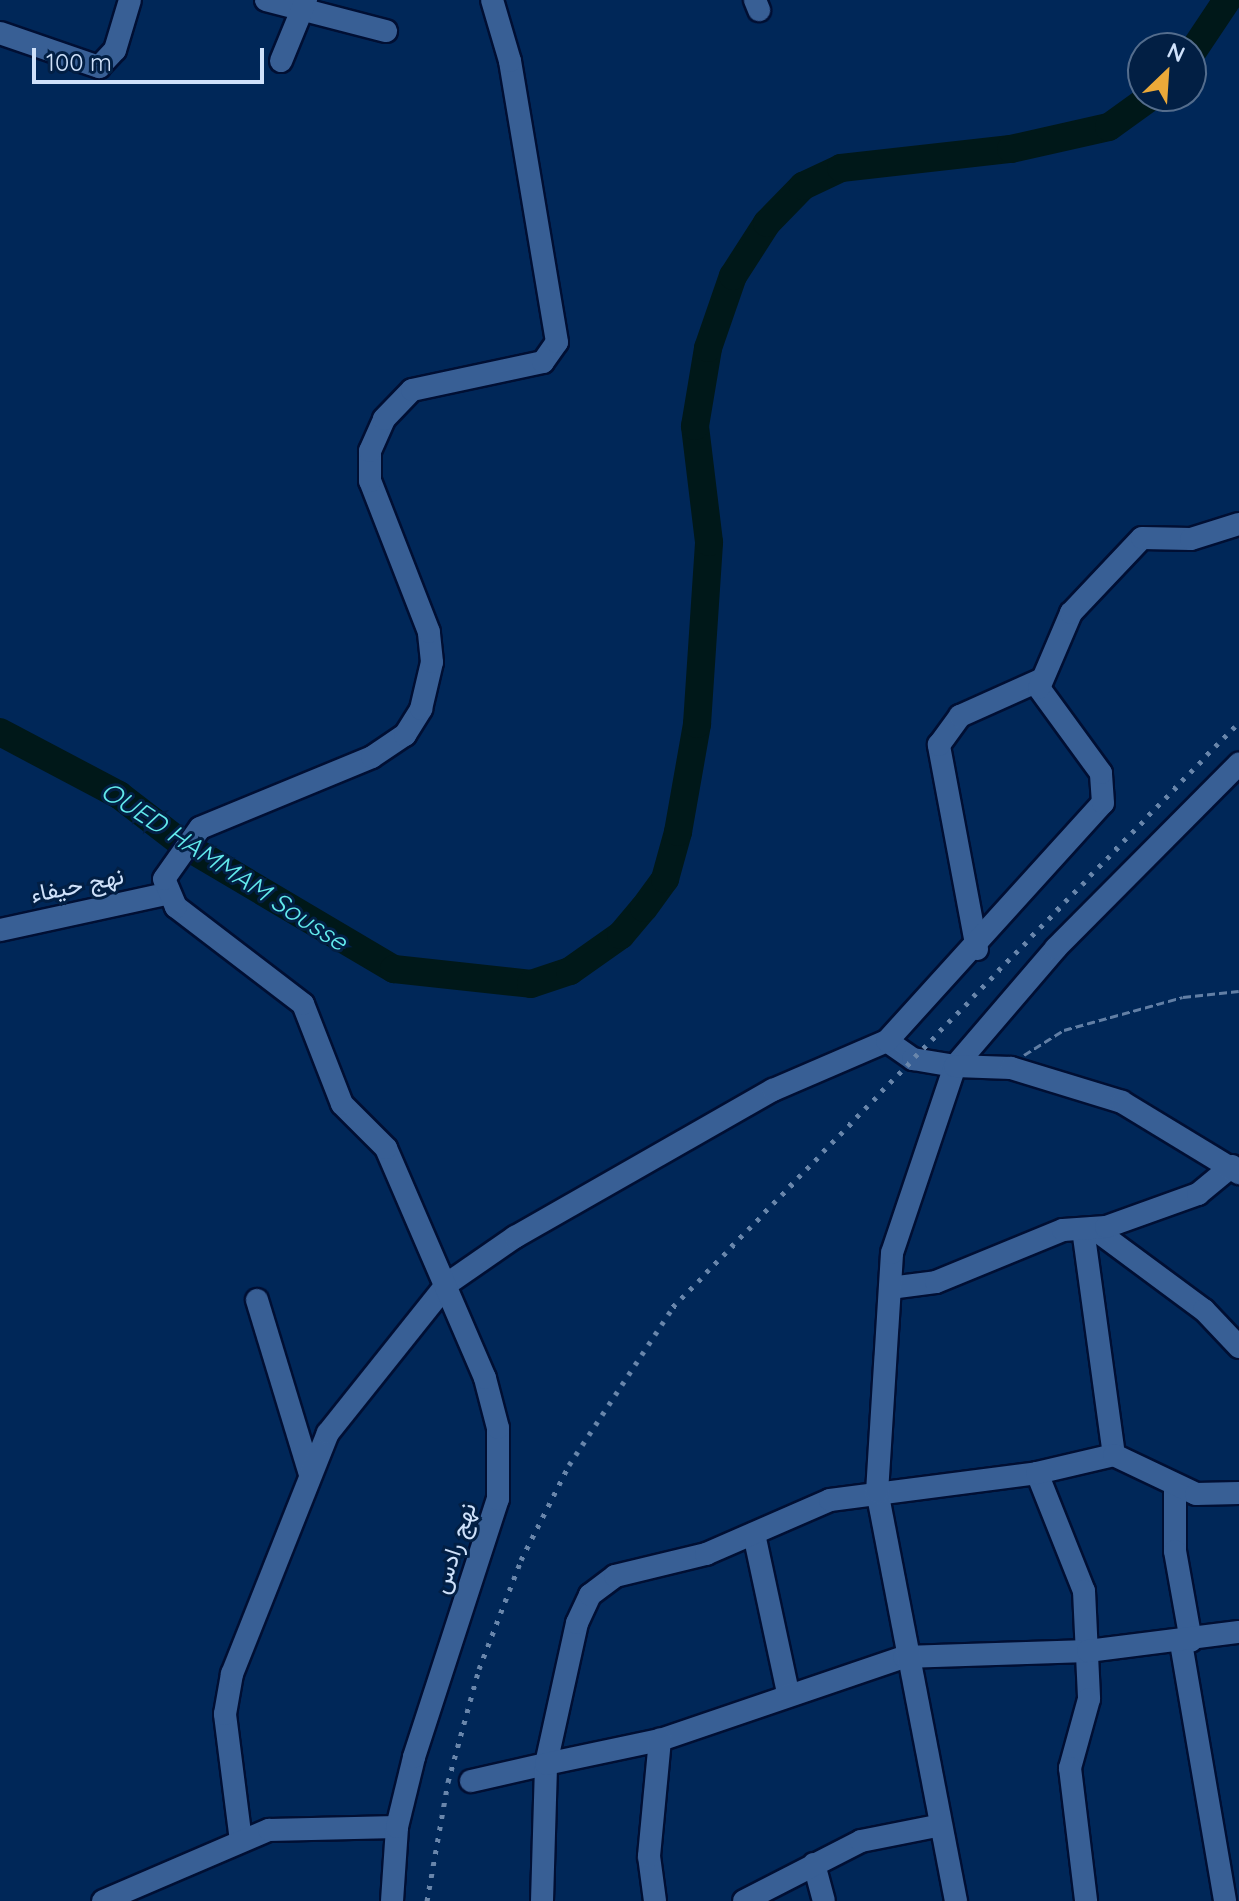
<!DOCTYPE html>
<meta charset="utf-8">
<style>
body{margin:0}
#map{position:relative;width:1239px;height:1901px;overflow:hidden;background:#002758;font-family:Quicksand,Vazirmatn,sans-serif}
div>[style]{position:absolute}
.river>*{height:28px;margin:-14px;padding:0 14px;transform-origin:14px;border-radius:14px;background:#001819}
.path>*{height:3px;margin-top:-1.5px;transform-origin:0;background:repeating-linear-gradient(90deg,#627fa5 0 8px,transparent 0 12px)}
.roads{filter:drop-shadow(2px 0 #000f33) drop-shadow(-2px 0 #000f33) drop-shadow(0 2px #000f33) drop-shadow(0 -2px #000f33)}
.minor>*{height:22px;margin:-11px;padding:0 11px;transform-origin:11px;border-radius:11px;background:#385f95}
.rail>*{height:5px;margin-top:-2.5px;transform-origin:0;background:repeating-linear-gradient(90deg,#6986ab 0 4px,transparent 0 12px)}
span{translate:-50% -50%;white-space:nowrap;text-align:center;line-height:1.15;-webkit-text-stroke:6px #021f44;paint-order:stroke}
.street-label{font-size:24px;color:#cfe1fa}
.water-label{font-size:26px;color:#62eaec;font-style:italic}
.north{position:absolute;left:1127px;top:32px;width:80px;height:80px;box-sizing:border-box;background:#021f44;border:2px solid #546d8d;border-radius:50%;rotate:25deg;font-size:22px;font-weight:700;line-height:32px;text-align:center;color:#cfe1fa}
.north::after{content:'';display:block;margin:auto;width:28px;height:36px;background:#eba939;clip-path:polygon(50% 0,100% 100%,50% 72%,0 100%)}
.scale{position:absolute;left:32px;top:48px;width:232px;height:36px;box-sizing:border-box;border:4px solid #cfe1fa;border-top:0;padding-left:10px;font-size:24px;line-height:28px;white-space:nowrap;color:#cfe1fa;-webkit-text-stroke:6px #021f44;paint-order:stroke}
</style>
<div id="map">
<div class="river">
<div style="left:1191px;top:54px;width:65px;rotate:-56.3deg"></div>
<div style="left:0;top:732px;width:135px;rotate:27.9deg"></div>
<div style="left:119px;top:795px;width:82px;rotate:37.6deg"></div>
<div style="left:184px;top:845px;width:244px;rotate:30.6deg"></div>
<div style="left:394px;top:969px;width:138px;rotate:6.2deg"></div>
<div style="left:531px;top:984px;width:41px;rotate:-18.4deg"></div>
<div style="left:570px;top:971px;width:62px;rotate:-35.2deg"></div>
<div style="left:621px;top:935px;width:35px;rotate:-50deg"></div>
<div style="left:644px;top:908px;width:36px;rotate:-54deg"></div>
<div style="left:665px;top:879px;width:49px;rotate:-74.5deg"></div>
<div style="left:678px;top:832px;width:110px;rotate:-80deg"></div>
<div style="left:697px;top:724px;width:182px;rotate:-86.2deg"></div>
<div style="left:709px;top:542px;width:117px;rotate:-96.9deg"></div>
<div style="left:695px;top:426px;width:79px;rotate:-80.5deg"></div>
<div style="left:708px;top:348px;width:76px;rotate:-70.9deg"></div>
<div style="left:733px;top:276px;width:63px;rotate:-57.3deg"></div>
<div style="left:767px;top:223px;width:52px;rotate:-45.8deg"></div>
<div style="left:803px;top:186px;width:42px;rotate:-25.3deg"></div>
<div style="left:841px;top:168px;width:171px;rotate:-6.4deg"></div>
<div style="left:1011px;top:149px;width:100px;rotate:-12.7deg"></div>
<div style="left:1109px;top:127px;width:53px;rotate:-35.8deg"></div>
</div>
<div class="path">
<div style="left:1024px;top:1055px;width:47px;rotate:-32deg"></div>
<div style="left:1064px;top:1030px;width:123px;rotate:-15.5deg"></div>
<div style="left:1183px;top:997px;width:56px;rotate:-6.1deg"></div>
</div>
<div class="roads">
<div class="minor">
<div style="left:266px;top:0;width:124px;rotate:14.5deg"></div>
<div style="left:755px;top:0;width:11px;rotate:68deg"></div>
<div style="left:0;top:33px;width:105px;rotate:19deg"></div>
<div style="left:99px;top:67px;width:23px;rotate:-47deg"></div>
<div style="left:115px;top:50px;width:52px;rotate:-73.3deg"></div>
<div style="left:281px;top:61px;width:66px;rotate:-67.7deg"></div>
<div style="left:0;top:930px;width:169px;rotate:-12.3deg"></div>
<div style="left:977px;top:949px;width:208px;rotate:-100.6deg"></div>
<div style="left:939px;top:745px;width:36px;rotate:-54deg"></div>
<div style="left:960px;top:716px;width:88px;rotate:-24.2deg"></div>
<div style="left:887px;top:1041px;width:32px;rotate:35deg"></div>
<div style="left:913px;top:1059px;width:43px;rotate:9.5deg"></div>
<div style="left:955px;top:1066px;width:155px;rotate:-49.4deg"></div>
<div style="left:1056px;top:948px;width:260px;rotate:-45.2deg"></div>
<div style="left:1093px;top:1228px;width:138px;rotate:36.5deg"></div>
<div style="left:1204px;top:1310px;width:51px;rotate:46.6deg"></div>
<div style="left:1083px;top:1229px;width:228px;rotate:82.2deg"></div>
<div style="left:890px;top:1288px;width:46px;rotate:-7.4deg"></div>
<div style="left:936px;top:1282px;width:137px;rotate:-22.3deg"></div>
<div style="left:1063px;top:1230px;width:43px;rotate:-4deg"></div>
<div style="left:1106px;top:1227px;width:98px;rotate:-19.7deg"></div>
<div style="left:1198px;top:1194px;width:44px;rotate:-39.5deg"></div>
<div style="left:257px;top:1300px;width:182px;rotate:73.1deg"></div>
<div style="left:1037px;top:1473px;width:127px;rotate:68.3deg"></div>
<div style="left:1084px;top:1591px;width:108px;rotate:87.3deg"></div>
<div style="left:1089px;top:1699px;width:72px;rotate:105.4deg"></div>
<div style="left:1070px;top:1768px;width:134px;rotate:83.1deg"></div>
<div style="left:1175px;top:1487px;width:64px;rotate:90deg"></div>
<div style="left:1175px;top:1551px;width:91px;rotate:79.9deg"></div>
<div style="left:754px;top:1534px;width:162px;rotate:77.9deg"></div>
<div style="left:1181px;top:1643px;width:262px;rotate:80.3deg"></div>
<div style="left:471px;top:1781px;width:77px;rotate:-12.8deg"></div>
<div style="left:546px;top:1764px;width:144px;rotate:-77.6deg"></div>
<div style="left:577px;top:1623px;width:31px;rotate:-65deg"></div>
<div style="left:590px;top:1595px;width:31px;rotate:-37deg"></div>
<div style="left:615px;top:1576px;width:94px;rotate:-13.6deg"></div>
<div style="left:706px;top:1554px;width:135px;rotate:-23.5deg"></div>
<div style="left:830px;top:1500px;width:209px;rotate:-7.4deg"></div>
<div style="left:1037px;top:1473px;width:79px;rotate:-13.2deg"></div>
<div style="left:1114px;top:1455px;width:91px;rotate:25.4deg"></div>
<div style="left:1196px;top:1494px;width:43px;rotate:-1.3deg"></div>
<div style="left:241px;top:1841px;width:128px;rotate:-97.2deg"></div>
<div style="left:225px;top:1714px;width:41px;rotate:-80.1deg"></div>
<div style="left:232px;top:1674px;width:259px;rotate:-68.3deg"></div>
<div style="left:328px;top:1433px;width:191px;rotate:-51.4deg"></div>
<div style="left:447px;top:1284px;width:83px;rotate:-34.7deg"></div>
<div style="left:515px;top:1237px;width:297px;rotate:-29.7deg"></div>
<div style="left:773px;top:1090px;width:124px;rotate:-23.3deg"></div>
<div style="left:887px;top:1041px;width:321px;rotate:-47.8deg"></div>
<div style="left:1103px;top:803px;width:30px;rotate:-94deg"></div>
<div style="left:1101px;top:773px;width:105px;rotate:-126.1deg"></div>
<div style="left:1039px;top:688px;width:82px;rotate:-66.9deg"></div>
<div style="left:1071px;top:613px;width:103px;rotate:-46.6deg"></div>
<div style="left:1142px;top:538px;width:49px;rotate:1.2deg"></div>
<div style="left:1191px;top:539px;width:50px;rotate:-17.4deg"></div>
<div style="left:814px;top:1864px;width:38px;rotate:75deg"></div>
<div style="left:103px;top:1901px;width:181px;rotate:-23.2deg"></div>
<div style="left:269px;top:1830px;width:128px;rotate:-1.3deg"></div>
<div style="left:392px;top:1901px;width:74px;rotate:-86.1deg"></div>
<div style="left:397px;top:1827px;width:72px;rotate:-76.3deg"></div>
<div style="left:414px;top:1757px;width:271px;rotate:-72deg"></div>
<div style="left:498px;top:1499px;width:71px;rotate:-90deg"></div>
<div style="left:498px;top:1428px;width:52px;rotate:-104.6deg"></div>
<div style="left:485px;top:1378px;width:250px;rotate:-113.3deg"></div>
<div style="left:386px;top:1148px;width:62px;rotate:-135deg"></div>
<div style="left:342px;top:1104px;width:107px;rotate:-111.3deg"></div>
<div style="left:303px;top:1004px;width:160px;rotate:-142.6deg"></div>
<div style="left:176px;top:907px;width:30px;rotate:-113deg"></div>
<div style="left:164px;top:879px;width:62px;rotate:-54.8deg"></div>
<div style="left:200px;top:828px;width:186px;rotate:-22.4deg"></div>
<div style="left:372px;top:757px;width:40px;rotate:-34deg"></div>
<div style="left:405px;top:735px;width:31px;rotate:-58deg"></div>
<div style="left:421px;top:709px;width:48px;rotate:-76.8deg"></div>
<div style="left:432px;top:662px;width:30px;rotate:-96deg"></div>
<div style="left:429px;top:632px;width:162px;rotate:-111.3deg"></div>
<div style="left:370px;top:481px;width:30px;rotate:-90deg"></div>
<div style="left:370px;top:451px;width:35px;rotate:-66deg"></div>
<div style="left:384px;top:419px;width:40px;rotate:-46deg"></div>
<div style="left:412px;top:390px;width:134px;rotate:-12.1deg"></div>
<div style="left:543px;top:362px;width:24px;rotate:-55deg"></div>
<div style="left:557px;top:342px;width:285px;rotate:-99.5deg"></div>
<div style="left:510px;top:61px;width:64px;rotate:-106.4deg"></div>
<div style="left:542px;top:1901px;width:137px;rotate:-88.3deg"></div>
<div style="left:546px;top:1764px;width:116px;rotate:-11.9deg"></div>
<div style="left:660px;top:1740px;width:258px;rotate:-18.8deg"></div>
<div style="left:904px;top:1657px;width:184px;rotate:-1.9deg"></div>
<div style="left:1088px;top:1651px;width:152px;rotate:-7.2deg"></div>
<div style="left:655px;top:1901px;width:45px;rotate:-97.6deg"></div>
<div style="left:649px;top:1856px;width:117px;rotate:-84.6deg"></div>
<div style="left:744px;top:1901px;width:131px;rotate:-27.1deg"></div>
<div style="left:861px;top:1841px;width:77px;rotate:-11.2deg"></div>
<div style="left:956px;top:1901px;width:417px;rotate:-100.9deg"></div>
<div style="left:877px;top:1492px;width:239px;rotate:-86.4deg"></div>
<div style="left:892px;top:1253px;width:197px;rotate:-71.4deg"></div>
<div style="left:955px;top:1066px;width:56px;rotate:2deg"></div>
<div style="left:1011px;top:1068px;width:116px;rotate:17deg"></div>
<div style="left:1122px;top:1102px;width:137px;rotate:31.3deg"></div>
</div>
</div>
<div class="rail">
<div style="left:427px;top:1901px;width:121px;rotate:-80deg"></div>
<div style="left:448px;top:1782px;width:117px;rotate:-74.7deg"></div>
<div style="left:479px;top:1669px;width:117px;rotate:-68.9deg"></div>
<div style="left:521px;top:1560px;width:106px;rotate:-63.2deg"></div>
<div style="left:569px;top:1465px;width:189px;rotate:-56.6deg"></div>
<div style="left:673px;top:1307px;width:814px;rotate:-45.95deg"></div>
</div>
<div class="street-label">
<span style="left:77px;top:885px;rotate:-12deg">نهج حيفاء</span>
<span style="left:454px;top:1548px;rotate:-72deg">نهج رادس</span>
</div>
<div class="water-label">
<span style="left:224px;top:866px;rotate:33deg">OUED HAMMAM Sousse</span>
</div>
<div class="north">N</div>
<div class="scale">100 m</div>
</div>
